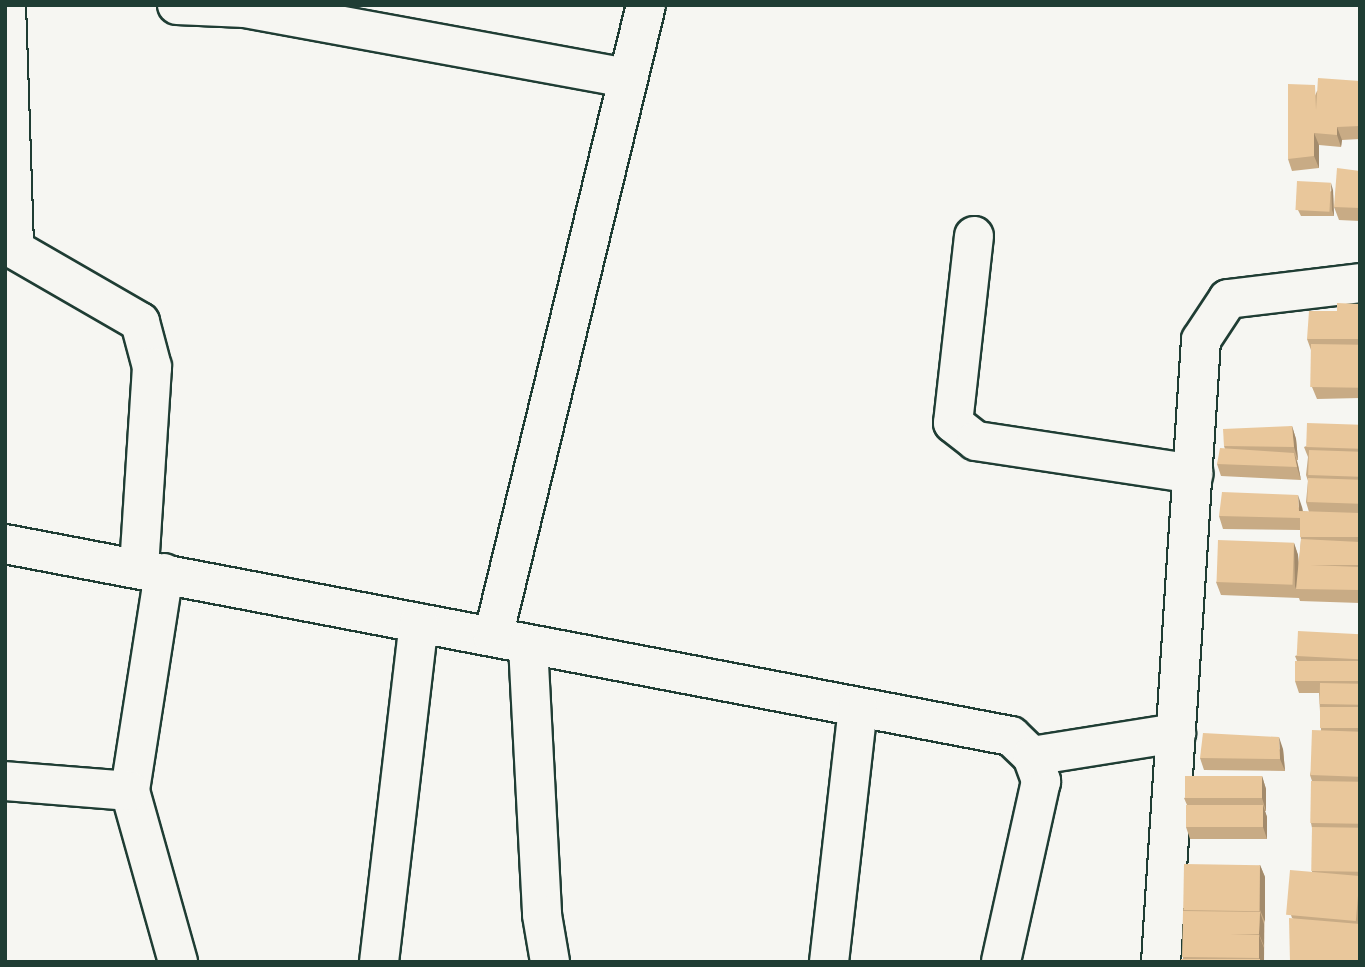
<!DOCTYPE html>
<style>
body{margin:0}
#map{position:relative;width:1365px;height:967px;overflow:hidden;background:#f6f6f2;font-family:Mynerve,sans-serif}
div>[style]{position:absolute}
.roads{filter:drop-shadow(2px 0 #1f3d34) drop-shadow(-2px 0 #1f3d34) drop-shadow(0 2px #1f3d34) drop-shadow(0 -2px #1f3d34)}
.minor>*{height:38px;margin:-19px;padding:0 19px;transform-origin:19px;border-radius:19px;background:#f6f6f2}
.wall>*{inset:0;background:#c8ab85}
.shaded-wall>*{inset:0;background:#a38b6c}
.building>*{inset:0;background:#e9c79b;transform-origin:0 0}
span{translate:-50% -50%;white-space:nowrap;text-align:center;line-height:1.15;-webkit-text-stroke:6px #f6f6f2;paint-order:stroke}
.frame{position:absolute;inset:0;border:7px solid #1f3d34;pointer-events:none}
</style>
<div id="map">
<div class="roads">
<div class="minor">
<div style="left:6px;top:5px;width:240px;rotate:88.1deg"></div>
<div style="left:177px;top:5px;width:68px;rotate:2.5deg"></div>
<div style="left:245px;top:8px;width:388px;rotate:10.4deg"></div>
<div style="left:974px;top:236px;width:188px;rotate:96.4deg"></div>
<div style="left:953px;top:423px;width:29px;rotate:38deg"></div>
<div style="left:976px;top:441px;width:220px;rotate:8.6deg"></div>
<div style="left:5px;top:244px;width:156px;rotate:30deg"></div>
<div style="left:140px;top:322px;width:47px;rotate:75.1deg"></div>
<div style="left:152px;top:367px;width:200px;rotate:93.7deg"></div>
<div style="left:5px;top:544px;width:1024px;rotate:10.81deg"></div>
<div style="left:1011px;top:736px;width:29px;rotate:44deg"></div>
<div style="left:1032px;top:756px;width:27px;rotate:70deg"></div>
<div style="left:1041px;top:781px;width:185px;rotate:102.5deg"></div>
<div style="left:164px;top:573px;width:221px;rotate:98.9deg"></div>
<div style="left:130px;top:791px;width:178px;rotate:74.3deg"></div>
<div style="left:493px;top:637px;width:650px;rotate:-76.39deg"></div>
<div style="left:528px;top:645px;width:270px;rotate:87deg"></div>
<div style="left:542px;top:915px;width:48px;rotate:80.3deg"></div>
<div style="left:1032px;top:756px;width:146px;rotate:-9.1deg"></div>
<div style="left:5px;top:781px;width:125px;rotate:4.6deg"></div>
<div style="left:379px;top:962px;width:341px;rotate:-83.3deg"></div>
<div style="left:829px;top:962px;width:256px;rotate:-83.5deg"></div>
<div style="left:1161px;top:962px;width:623px;rotate:-86.32deg"></div>
<div style="left:1201px;top:340px;width:49px;rotate:-56.6deg"></div>
<div style="left:1228px;top:299px;width:133px;rotate:-6.9deg"></div>
</div>
</div>
<div class="wall">
<div style="clip-path:polygon(1360px 81px,1360px 139px,1342px 140px,1341px 147px,1319px 145px,1319px 168px,1292px 171px,1288px 159px,1317px 91px)"></div>
<div style="clip-path:polygon(1360px 171px,1360px 221px,1339px 220px,1334px 207px)"></div>
<div style="clip-path:polygon(1333px 190px,1334px 216px,1301px 216px,1298px 210px)"></div>
<div style="clip-path:polygon(1360px 304px,1360px 398px,1317px 399px,1312px 387px,1311px 350px,1307px 339px,1337px 311px)"></div>
<div style="clip-path:polygon(1360px 425px,1360px 603px,1300px 601px,1299px 598px,1221px 595px,1216px 582px,1294px 543px,1298px 555px,1299px 563px,1301px 540px,1300px 530px,1223px 529px,1219px 516px,1302px 507px,1303px 511px,1309px 512px,1306px 502px,1308px 481px,1306px 475px,1308px 457px,1304px 447px)"></div>
<div style="clip-path:polygon(1292px 426px,1296px 439px,1298px 460px,1297px 460px,1301px 480px,1221px 476px,1217px 464px,1225px 449px,1224px 446px)"></div>
<div style="clip-path:polygon(1360px 634px,1360px 962px,1292px 918px,1291px 915px,1312px 872px,1312px 828px,1311px 823px,1312px 781px,1310px 775px,1321px 730px,1319px 693px,1299px 693px,1295px 681px,1297px 661px,1295px 656px)"></div>
<div style="clip-path:polygon(1283px 749px,1285px 771px,1204px 770px,1200px 758px)"></div>
<div style="clip-path:polygon(1262px 776px,1266px 789px,1266px 811px,1265px 811px,1267px 817px,1267px 839px,1190px 839px,1186px 827px,1187px 805px,1184px 798px)"></div>
<div style="clip-path:polygon(1260px 865px,1265px 877px,1264px 962px,1183px 959px,1183px 910px)"></div>
</div>
<div class="shaded-wall">
<div style="clip-path:polygon(1337px 127px,1342px 140px,1341px 147px,1337px 135px)"></div>
<div style="clip-path:polygon(1314px 133px,1319px 145px,1319px 168px,1314px 156px)"></div>
<div style="clip-path:polygon(1331px 183px,1333px 190px,1334px 216px,1332px 210px)"></div>
<div style="clip-path:polygon(1292px 426px,1296px 439px,1298px 460px,1294px 447px)"></div>
<div style="clip-path:polygon(1294px 453px,1298px 465px,1301px 480px,1297px 467px)"></div>
<div style="clip-path:polygon(1298px 495px,1302px 507px,1304px 523px,1299px 511px)"></div>
<div style="clip-path:polygon(1294px 543px,1298px 555px,1299px 589px,1296px 589px,1295px 586px)"></div>
<div style="clip-path:polygon(1279px 737px,1283px 749px,1285px 771px,1280px 759px)"></div>
<div style="clip-path:polygon(1262px 776px,1266px 789px,1266px 811px,1262px 798px)"></div>
<div style="clip-path:polygon(1263px 805px,1267px 817px,1267px 839px,1263px 827px)"></div>
<div style="clip-path:polygon(1260px 865px,1265px 877px,1265px 922px,1260px 910px)"></div>
<div style="clip-path:polygon(1260px 912px,1264px 924px,1264px 946px,1259px 934px)"></div>
<div style="clip-path:polygon(1259px 935px,1264px 948px,1264px 962px,1260px 962px,1259px 958px)"></div>
</div>
<div class="building">
<div style="clip-path:polygon(1318px 78px,1360px 81px,1360px 126px,1337px 127px,1337px 135px,1314px 133px,1314px 156px,1288px 159px,1288px 84px,1315px 85px,1316px 110px)"></div>
<div style="clip-path:polygon(1337px 168px,1360px 171px,1360px 208px,1334px 207px)"></div>
<div style="left:1297px;top:181px;width:34px;height:29px;rotate:3deg"></div>
<div style="clip-path:polygon(1337px 303px,1360px 304px,1360px 339px,1307px 339px,1309px 311px,1337px 311px)"></div>
<div style="left:1311px;top:344px;width:49px;height:43px;rotate:1deg"></div>
<div style="left:1307px;top:423px;width:53px;height:24px;rotate:2deg"></div>
<div style="clip-path:polygon(1292px 426px,1294px 447px,1224px 446px,1223px 429px)"></div>
<div style="clip-path:polygon(1220px 448px,1294px 453px,1297px 467px,1217px 464px)"></div>
<div style="left:1309px;top:450px;width:51px;height:25px;rotate:2deg"></div>
<div style="left:1308px;top:478px;width:52px;height:24px;rotate:2deg"></div>
<div style="clip-path:polygon(1222px 492px,1298px 495px,1299px 511px,1360px 513px,1360px 537px,1300px 537px,1300px 518px,1219px 516px)"></div>
<div style="clip-path:polygon(1301px 539px,1360px 542px,1360px 565px,1310px 565px,1360px 567px,1360px 590px,1296px 589px)"></div>
<div style="left:1218px;top:540px;width:76px;height:42px;rotate:2deg"></div>
<div style="left:1298px;top:631px;width:62px;height:25px;rotate:3deg"></div>
<div style="left:1295px;top:661px;width:65px;height:20px"></div>
<div style="left:1320px;top:683px;width:40px;height:21px;rotate:1deg"></div>
<div style="left:1320px;top:707px;width:40px;height:21px"></div>
<div style="left:1312px;top:730px;width:48px;height:45px;rotate:2deg"></div>
<div style="clip-path:polygon(1203px 733px,1279px 737px,1280px 759px,1200px 758px)"></div>
<div style="left:1185px;top:776px;width:77px;height:22px"></div>
<div style="left:1311px;top:781px;width:49px;height:42px;rotate:1deg"></div>
<div style="left:1186px;top:805px;width:77px;height:22px"></div>
<div style="left:1312px;top:827px;width:48px;height:44px;rotate:1deg"></div>
<div style="left:1184px;top:864px;width:76px;height:46px;rotate:1deg"></div>
<div style="left:1290px;top:870px;width:70px;height:45px;rotate:5deg"></div>
<div style="clip-path:polygon(1183px 911px,1260px 912px,1259px 934px,1230px 935px,1259px 935px,1259px 958px,1182px 957px)"></div>
<div style="clip-path:polygon(1289px 918px,1360px 924px,1360px 962px,1290px 962px)"></div>
<div style="left:1181px;top:959px;width:79px;height:3px"></div>
</div>
<div class="frame"></div>
</div>
